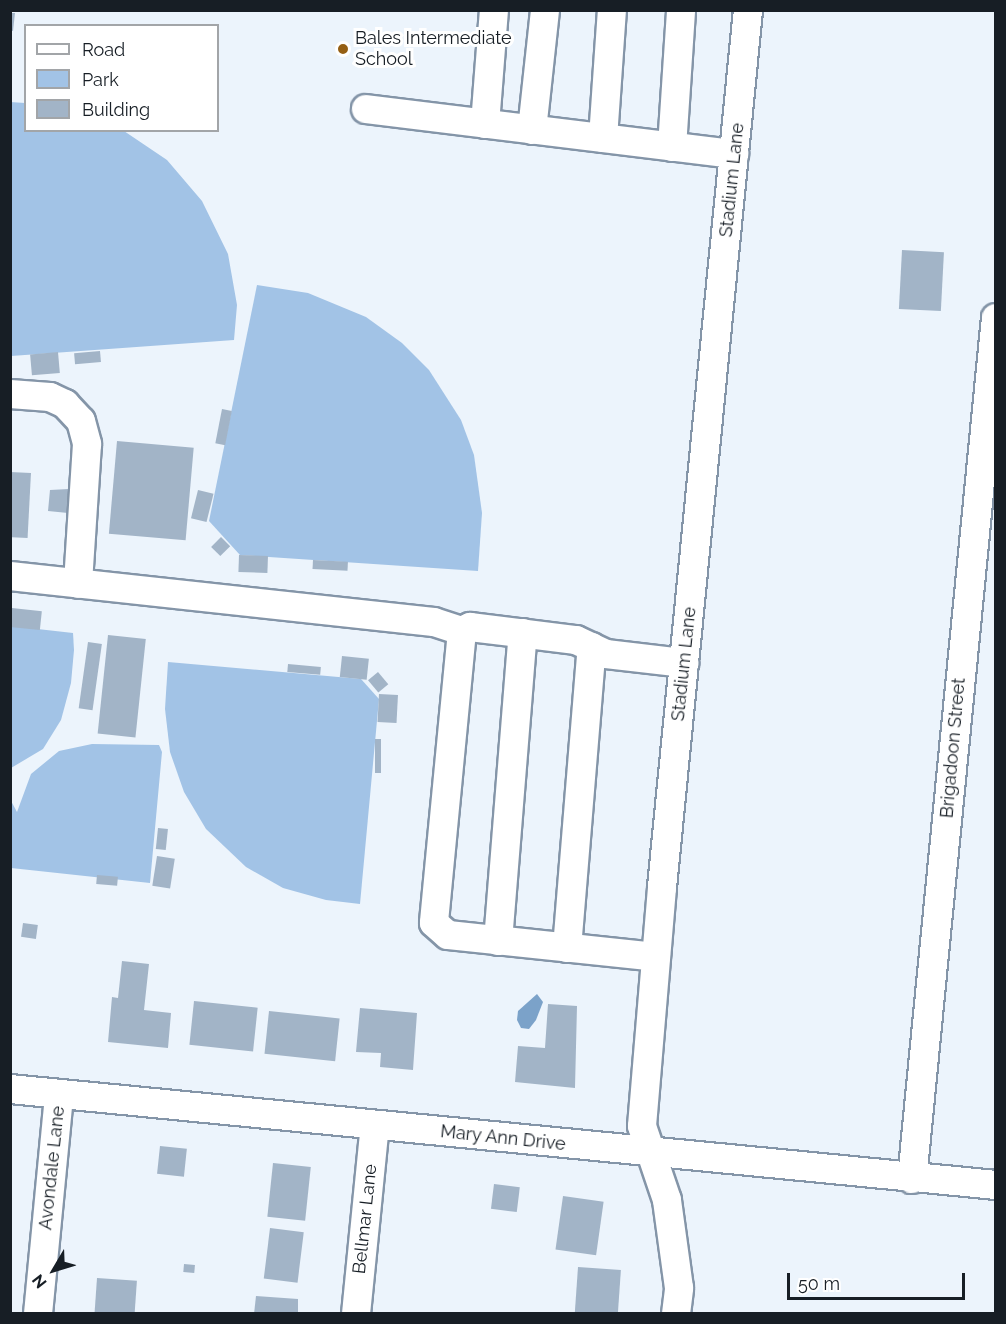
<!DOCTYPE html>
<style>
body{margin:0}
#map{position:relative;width:1006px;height:1324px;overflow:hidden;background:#ecf4fc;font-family:Raleway,sans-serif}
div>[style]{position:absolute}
.green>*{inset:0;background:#a2c3e6}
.water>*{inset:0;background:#7ba2c9}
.building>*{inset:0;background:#a2b4c7;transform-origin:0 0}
.roads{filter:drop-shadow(2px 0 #8495a8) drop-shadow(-2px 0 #8495a8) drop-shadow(0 2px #8495a8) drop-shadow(0 -2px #8495a8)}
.minor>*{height:28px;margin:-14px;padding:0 14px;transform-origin:14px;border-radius:14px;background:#fff}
.dots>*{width:16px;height:16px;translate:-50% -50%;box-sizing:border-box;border:3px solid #fff;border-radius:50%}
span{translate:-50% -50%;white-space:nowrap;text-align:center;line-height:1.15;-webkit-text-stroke:6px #fff;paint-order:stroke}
.poi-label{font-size:18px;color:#171e25}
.left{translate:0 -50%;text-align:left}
.street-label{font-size:18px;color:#171e25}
.frame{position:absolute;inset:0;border:12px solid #171e25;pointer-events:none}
.legend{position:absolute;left:24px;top:24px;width:195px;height:108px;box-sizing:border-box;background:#fff;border:2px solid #a2a5a8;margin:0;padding:8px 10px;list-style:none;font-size:18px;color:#171e25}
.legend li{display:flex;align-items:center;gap:12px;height:30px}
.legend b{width:30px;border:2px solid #a2a5a8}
.north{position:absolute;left:24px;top:1240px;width:60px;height:60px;-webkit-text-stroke:4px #fff;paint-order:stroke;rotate:232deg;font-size:16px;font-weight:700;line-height:24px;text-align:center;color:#171e25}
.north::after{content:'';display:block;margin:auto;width:21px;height:27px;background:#171e25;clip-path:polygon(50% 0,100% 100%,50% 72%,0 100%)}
.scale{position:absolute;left:787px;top:1273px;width:178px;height:27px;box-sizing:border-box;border:3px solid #171e25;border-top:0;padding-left:8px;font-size:18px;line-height:21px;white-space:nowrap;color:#171e25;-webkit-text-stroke:4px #fff;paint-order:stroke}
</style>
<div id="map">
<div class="green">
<div style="clip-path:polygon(10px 102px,25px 103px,26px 130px,124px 131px,167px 160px,202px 201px,228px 254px,237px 305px,234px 340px,11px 356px)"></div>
<div style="clip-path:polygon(257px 285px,308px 293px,366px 317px,402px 343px,429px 370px,461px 420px,474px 455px,482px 513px,478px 571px,240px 555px,209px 521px)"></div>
<div style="clip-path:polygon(11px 626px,73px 633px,74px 650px,71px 683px,61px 720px,43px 749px,11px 768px)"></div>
<div style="clip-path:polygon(168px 662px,361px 679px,379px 699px,360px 904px,326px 900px,283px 888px,246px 867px,206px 829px,184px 792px,170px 752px,165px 709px)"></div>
<div style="clip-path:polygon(92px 744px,159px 745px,162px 752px,150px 883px,11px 868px,10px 799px,17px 812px,31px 774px,59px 751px)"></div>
</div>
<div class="water">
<div style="clip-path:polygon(537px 994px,543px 1002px,536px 1020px,529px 1029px,521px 1028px,517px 1020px,518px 1011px)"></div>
</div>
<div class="building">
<div style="clip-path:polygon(10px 13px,15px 13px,13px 31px,10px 30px)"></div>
<div style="left:902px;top:250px;width:42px;height:59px;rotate:3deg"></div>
<div style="left:100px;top:351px;width:11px;height:26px;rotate:85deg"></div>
<div style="left:58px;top:352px;width:21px;height:28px;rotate:85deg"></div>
<div style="left:222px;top:409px;width:10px;height:35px;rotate:11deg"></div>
<div style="left:117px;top:441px;width:77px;height:93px;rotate:5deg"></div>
<div style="left:10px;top:472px;width:21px;height:65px;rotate:3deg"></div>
<div style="clip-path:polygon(69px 489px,68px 513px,48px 511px,50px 490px)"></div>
<div style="left:198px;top:490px;width:16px;height:29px;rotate:14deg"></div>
<div style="left:221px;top:537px;width:13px;height:14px;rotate:45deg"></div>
<div style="left:239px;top:555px;width:29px;height:17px;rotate:2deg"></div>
<div style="left:313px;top:560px;width:35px;height:9px;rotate:3deg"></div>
<div style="left:12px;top:608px;width:30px;height:19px;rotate:6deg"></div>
<div style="left:108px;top:635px;width:38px;height:99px;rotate:6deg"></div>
<div style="left:88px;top:642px;width:14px;height:67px;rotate:8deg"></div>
<div style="left:342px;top:656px;width:27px;height:21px;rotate:6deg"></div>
<div style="left:288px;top:664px;width:33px;height:8px;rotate:5deg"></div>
<div style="left:378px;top:672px;width:16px;height:13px;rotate:50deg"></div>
<div style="left:379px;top:694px;width:19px;height:28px;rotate:3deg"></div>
<div style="left:375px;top:739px;width:6px;height:34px"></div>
<div style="left:158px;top:828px;width:10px;height:21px;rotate:6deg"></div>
<div style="left:157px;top:856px;width:18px;height:30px;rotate:9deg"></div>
<div style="left:97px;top:875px;width:21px;height:9px;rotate:5deg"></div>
<div style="left:23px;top:923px;width:15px;height:14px;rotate:8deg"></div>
<div style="clip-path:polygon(122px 961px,149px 964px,144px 1010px,171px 1013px,168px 1048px,108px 1042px,112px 997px,118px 998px)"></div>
<div style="left:194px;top:1001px;width:64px;height:44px;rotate:6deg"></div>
<div style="clip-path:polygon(548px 1004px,577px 1006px,575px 1088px,515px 1082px,518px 1046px,545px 1048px)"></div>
<div style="clip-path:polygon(360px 1008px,417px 1013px,413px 1070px,380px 1067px,381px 1053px,356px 1052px)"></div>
<div style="left:269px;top:1011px;width:71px;height:43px;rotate:6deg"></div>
<div style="left:160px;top:1146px;width:27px;height:28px;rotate:6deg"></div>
<div style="left:273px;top:1163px;width:38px;height:54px;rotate:6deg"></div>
<div style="left:494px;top:1184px;width:26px;height:25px;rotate:7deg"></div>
<div style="left:563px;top:1196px;width:41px;height:54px;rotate:8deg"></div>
<div style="left:270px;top:1228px;width:34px;height:51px;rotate:7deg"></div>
<div style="left:184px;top:1264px;width:11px;height:8px;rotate:5deg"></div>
<div style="left:578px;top:1267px;width:43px;height:47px;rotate:4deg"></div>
<div style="left:97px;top:1278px;width:40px;height:36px;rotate:4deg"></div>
<div style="clip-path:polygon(256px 1296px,298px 1299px,298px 1314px,254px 1314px)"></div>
</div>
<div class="roads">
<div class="minor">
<div style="left:366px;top:109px;width:371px;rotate:7deg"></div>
<div style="left:485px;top:124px;width:114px;rotate:-85.5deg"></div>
<div style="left:532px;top:130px;width:121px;rotate:-83.8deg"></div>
<div style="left:603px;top:138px;width:128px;rotate:-86deg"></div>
<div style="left:672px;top:147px;width:137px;rotate:-86.2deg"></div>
<div style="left:10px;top:394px;width:40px;rotate:4.3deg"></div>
<div style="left:50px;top:397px;width:17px;rotate:25deg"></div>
<div style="left:65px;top:404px;width:23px;rotate:47deg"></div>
<div style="left:81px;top:421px;width:24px;rotate:75deg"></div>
<div style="left:87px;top:444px;width:140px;rotate:93.7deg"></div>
<div style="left:10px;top:576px;width:426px;rotate:6.2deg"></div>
<div style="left:434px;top:622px;width:29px;rotate:18deg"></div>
<div style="left:462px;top:631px;width:9px;rotate:-27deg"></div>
<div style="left:470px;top:627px;width:107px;rotate:7deg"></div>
<div style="left:576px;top:640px;width:33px;rotate:25deg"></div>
<div style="left:606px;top:654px;width:79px;rotate:6.6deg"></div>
<div style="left:462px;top:631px;width:293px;rotate:95.5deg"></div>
<div style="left:434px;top:923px;width:18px;rotate:41deg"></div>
<div style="left:448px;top:935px;width:209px;rotate:6deg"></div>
<div style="left:498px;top:941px;width:309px;rotate:-85.4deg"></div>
<div style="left:567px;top:948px;width:302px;rotate:-85.3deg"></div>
<div style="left:10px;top:1089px;width:991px;rotate:5.56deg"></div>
<div style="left:912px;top:1179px;width:865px;rotate:-84.43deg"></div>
<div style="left:38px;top:1314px;width:221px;rotate:-84.5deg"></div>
<div style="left:356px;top:1314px;width:190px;rotate:-84.3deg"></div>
<div style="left:676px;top:1314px;width:26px;rotate:-83deg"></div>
<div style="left:679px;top:1288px;width:89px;rotate:-97.8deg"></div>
<div style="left:667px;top:1200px;width:78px;rotate:-108.7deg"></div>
<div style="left:642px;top:1126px;width:240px;rotate:-85.2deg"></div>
<div style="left:662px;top:887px;width:881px;rotate:-84.4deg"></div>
</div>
</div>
<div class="dots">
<div style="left:343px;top:49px;background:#945f14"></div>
</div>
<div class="poi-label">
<span class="left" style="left:355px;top:49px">Bales Intermediate<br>School</span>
</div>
<div class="street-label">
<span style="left:732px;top:180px;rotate:-84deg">Stadium Lane</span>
<span style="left:684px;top:664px;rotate:-84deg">Stadium Lane</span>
<span style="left:953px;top:748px;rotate:-85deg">Brigadoon Street</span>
<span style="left:503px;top:1138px;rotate:6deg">Mary Ann Drive</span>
<span style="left:52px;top:1168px;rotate:-84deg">Avondale Lane</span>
<span style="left:365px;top:1219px;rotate:-84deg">Bellmar Lane</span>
</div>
<div class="frame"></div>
<ul class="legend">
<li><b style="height:8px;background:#fff"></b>Road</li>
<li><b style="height:16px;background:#a2c3e6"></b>Park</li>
<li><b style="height:16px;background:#a2b4c7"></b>Building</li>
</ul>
<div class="north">N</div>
<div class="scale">50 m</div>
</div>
